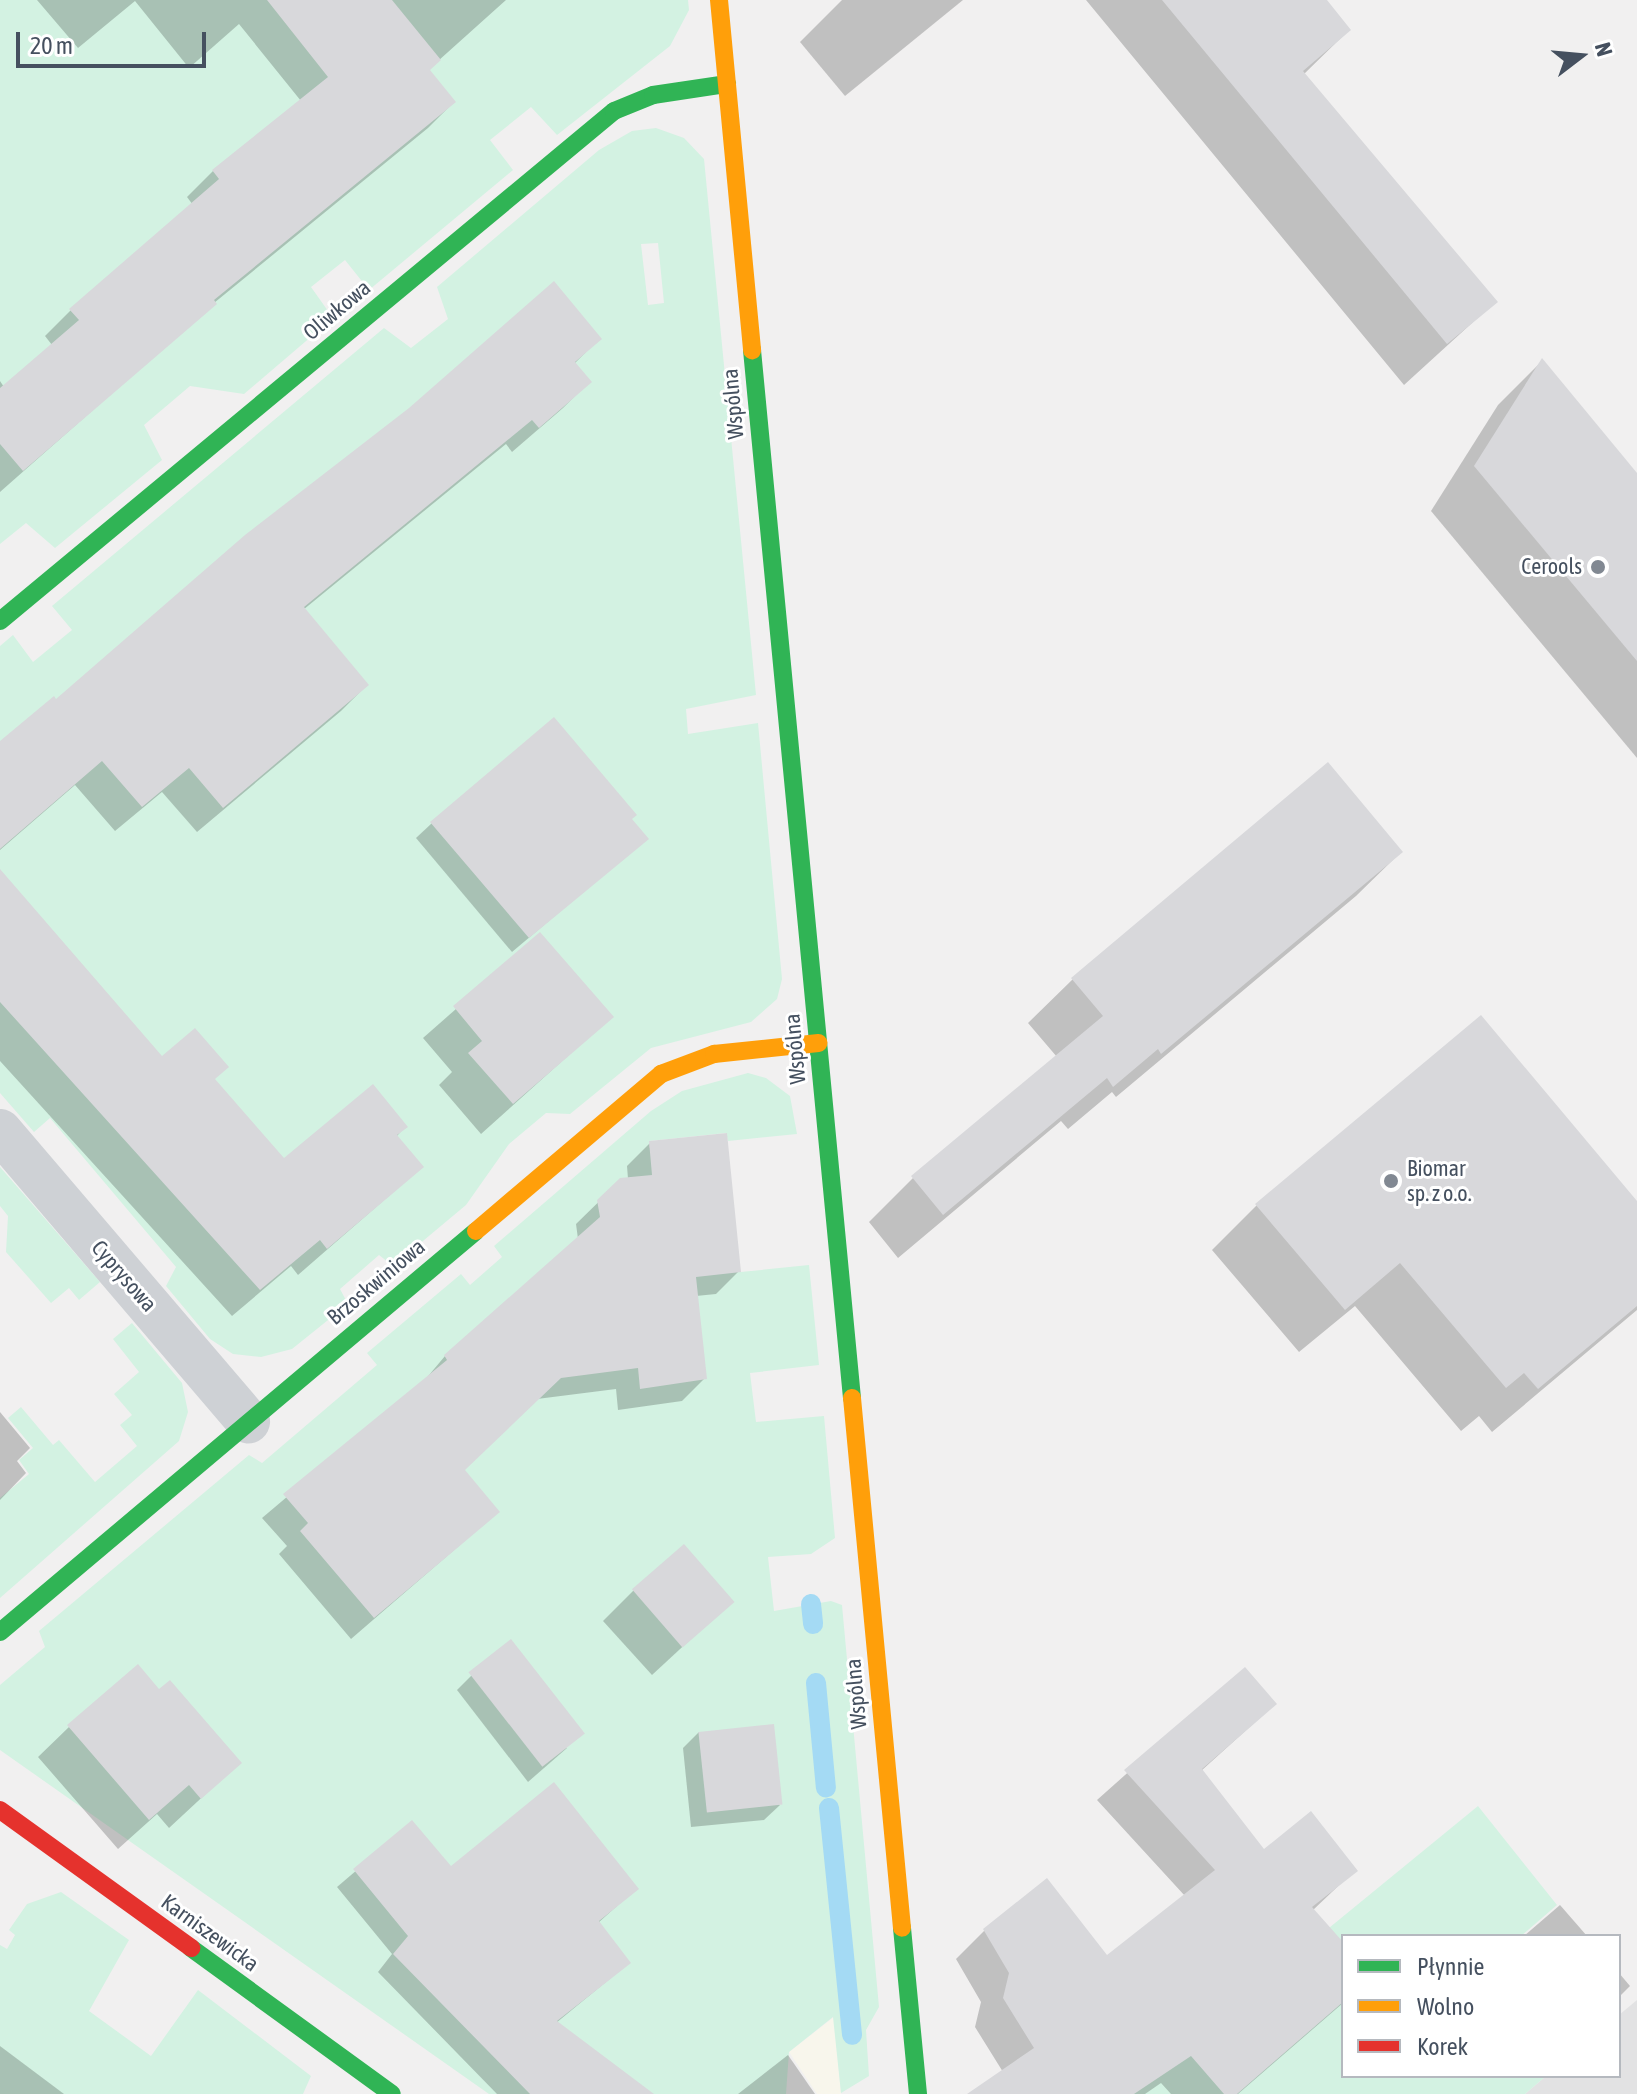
<!DOCTYPE html>
<meta charset="utf-8">
<style>
body{margin:0}
#map{position:relative;width:1637px;height:2094px;overflow:hidden;background:#f1f0f0;font-family:"Asap Condensed",sans-serif}
div>[style]{position:absolute}
.commercial>*{inset:0;background:#f8f6ec}
.education>*{inset:0;background:#e2e2e3}
.green>*{inset:0;background:#d3f2e2}
.shadow>*{inset:0;background:#0003}
.stream>*{height:20px;margin:-10px;padding:0 10px;transform-origin:10px;border-radius:10px;background:#a4daf4}
.building>*{inset:0;background:#d8d8db;transform-origin:0 0}
.street>*{height:44px;margin:-22px;padding:0 22px;transform-origin:22px;border-radius:22px;background:#ced1d5}
.fast>*{height:18px;margin:-9px;padding:0 9px;transform-origin:9px;border-radius:9px;background:#30b455}
.slow>*{height:18px;margin:-9px;padding:0 9px;transform-origin:9px;border-radius:9px;background:#ff9f0a}
.jam>*{height:18px;margin:-9px;padding:0 9px;transform-origin:9px;border-radius:9px;background:#e5322d}
.dots>*{width:22px;height:22px;translate:-50% -50%;box-sizing:border-box;border:4px solid #fff;border-radius:50%}
span{translate:-50% -50%;white-space:nowrap;text-align:center;line-height:1.15;-webkit-text-stroke:6px #fff;paint-order:stroke}
.street-label{font-size:22px;color:#45505f}
.poi-label{font-size:22px;color:#45505f}
.right{translate:-100% -50%;text-align:right}
.left{translate:0 -50%;text-align:left}
.legend{position:absolute;left:1341px;top:1934px;width:280px;height:144px;box-sizing:border-box;background:#fff;border:2px solid #b5b9bf;margin:0;padding:10px 14px;list-style:none;font-size:24px;color:#45505f}
.legend li{display:flex;align-items:center;gap:16px;height:40px}
.legend b{width:40px;border:2px solid #b5b9bf}
.north{position:absolute;left:1541px;top:16px;width:80px;height:80px;-webkit-text-stroke:6px #fff;paint-order:stroke;rotate:74deg;font-size:22px;font-weight:700;line-height:32px;text-align:center;color:#45505f}
.north::after{content:'';display:block;margin:auto;width:28px;height:36px;background:#45505f;clip-path:polygon(50% 0,100% 100%,50% 72%,0 100%)}
.scale{position:absolute;left:16px;top:32px;width:190px;height:36px;box-sizing:border-box;border:4px solid #45505f;border-top:0;padding-left:10px;font-size:24px;line-height:28px;white-space:nowrap;color:#45505f;-webkit-text-stroke:6px #fff;paint-order:stroke}
</style>
<div id="map">
<div class="commercial">
<div style="clip-path:polygon(834px 2017px,841px 2094px,817px 2094px,789px 2052px)"></div>
</div>
<div class="education">
<div style="clip-path:polygon(1637px 2000px,1637px 2094px,1525px 2094px,1546px 2076px,1619px 2076px,1619px 2015px)"></div>
</div>
<div class="green">
<div style="clip-path:polygon(0 0,688px 0,689px 10px,670px 46px,557px 135px,531px 107px,490px 140px,513px 170px,369px 290px,345px 260px,311px 287px,333px 318px,244px 394px,190px 386px,144px 425px,162px 460px,55px 548px,26px 523px,0 544px)"></div>
<div style="clip-path:polygon(evenodd,656px 128px,684px 138px,704px 159px,756px 695px,686px 709px,688px 734px,758px 723px,782px 979px,777px 999px,751px 1022px,651px 1048px,570px 1114px,546px 1113px,509px 1144px,466px 1205px,393px 1266px,379px 1255px,340px 1289px,348px 1304px,292px 1349px,261px 1357px,233px 1354px,210px 1339px,166px 1286px,176px 1267px,50px 1118px,34px 1132px,0 1093px,0 646px,13px 635px,33px 662px,72px 630px,52px 606px,384px 328px,411px 348px,448px 319px,437px 287px,599px 150px,632px 131px,656px 128px,658px 243px,664px 303px,648px 305px,641px 244px,658px 243px)"></div>
<div style="clip-path:polygon(748px 1073px,766px 1078px,790px 1096px,797px 1134px,728px 1141px,726px 1133px,649px 1141px,649px 1147px,741px 1272px,809px 1265px,819px 1365px,750px 1373px,756px 1422px,824px 1416px,835px 1538px,811px 1554px,768px 1557px,774px 1611px,831px 1601px,842px 1605px,879px 2007px,866px 2030px,869px 2076px,841px 2093px,833px 2017px,789px 2052px,786px 2094px,489px 2094px,0 1750px,0 1685px,45px 1647px,39px 1631px,249px 1455px,262px 1463px,377px 1365px,367px 1353px,461px 1274px,470px 1285px,502px 1257px,494px 1246px,651px 1111px,682px 1091px)"></div>
<div style="clip-path:polygon(0 1167px,100px 1282px,79px 1300px,69px 1288px,51px 1303px,6px 1252px,8px 1216px,0 1206px)"></div>
<div style="clip-path:polygon(132px 1323px,182px 1383px,188px 1412px,179px 1441px,0 1598px,0 1498px,29px 1474px,19px 1460px,33px 1448px,8px 1418px,21px 1407px,53px 1445px,59px 1440px,95px 1482px,137px 1446px,120px 1425px,132px 1415px,114px 1394px,139px 1372px,113px 1339px)"></div>
<div style="clip-path:polygon(1478px 1806px,1557px 1905px,1521px 1936px,1343px 1936px,1343px 2076px,1546px 2076px,1525px 2094px,1126px 2094px)"></div>
<div style="clip-path:polygon(61px 1892px,129px 1940px,89px 2011px,151px 2056px,198px 1990px,311px 2076px,303px 2094px,0 2094px,0 1945px,7px 1949px,15px 1935px,9px 1930px,27px 1904px)"></div>
</div>
<div class="shadow">
<div style="clip-path:polygon(37px 0,506px 0,428px 70px,454px 102px,428px 128px,214px 303px,0 492px,0 381px,4px 387px,52px 345px,45px 336px,71px 310px,193px 205px,187px 197px,213px 171px,301px 101px,239px 24px,189px 68px,135px 1px,78px 48px)"></div>
<div style="clip-path:polygon(842px 0,963px 0,845px 96px,800px 42px)"></div>
<div style="clip-path:polygon(1086px 0,1324px 0,1349px 30px,1303px 75px,1495px 302px,1404px 385px)"></div>
<div style="clip-path:polygon(599px 339px,574px 364px,589px 382px,563px 408px,512px 452px,506px 444px,303px 610px,367px 685px,341px 711px,197px 832px,162px 792px,115px 831px,75px 785px,0 850px,0 743px)"></div>
<div style="clip-path:polygon(1542px 361px,1637px 476px,1637px 758px,1431px 511px,1498px 405px)"></div>
<div style="clip-path:polygon(630px 820px,646px 839px,512px 952px,416px 838px,432px 823px)"></div>
<div style="clip-path:polygon(1401px 852px,1356px 896px,1116px 1097px,1112px 1092px,1068px 1129px,1061px 1121px,898px 1258px,869px 1222px,913px 1178px,1057px 1057px,1028px 1023px,1073px 979px)"></div>
<div style="clip-path:polygon(540px 935px,611px 1017px,481px 1134px,439px 1085px,452px 1072px,423px 1038px)"></div>
<div style="clip-path:polygon(0 956px,162px 1059px,213px 1080px,284px 1161px,405px 1127px,396px 1137px,422px 1167px,298px 1275px,291px 1266px,232px 1316px,0 1061px)"></div>
<div style="clip-path:polygon(1481px 1018px,1637px 1204px,1637px 1310px,1492px 1432px,1479px 1416px,1461px 1431px,1355px 1306px,1299px 1352px,1212px 1250px,1256px 1206px)"></div>
<div style="clip-path:polygon(650px 1143px,739px 1271px,716px 1294px,696px 1296px,705px 1378px,682px 1401px,618px 1410px,616px 1389px,537px 1399px,463px 1470px,498px 1512px,351px 1639px,279px 1554px,287px 1546px,262px 1518px,424px 1381px,445px 1356px,578px 1239px,576px 1224px,621px 1180px,628px 1179px,627px 1166px)"></div>
<div style="clip-path:polygon(0 1412px,30px 1448px,17px 1461px,26px 1473px,0 1500px)"></div>
<div style="clip-path:polygon(634px 1590px,732px 1601px,652px 1675px,603px 1621px)"></div>
<div style="clip-path:polygon(1244px 1669px,1275px 1704px,1201px 1771px,1264px 1852px,1355px 1870px,1312px 1911px,1343px 1945px,1343px 2003px,1238px 2094px,1171px 2094px,1161px 2083px,1145px 2094px,979px 2094px,1003px 2072px,975px 2027px,981px 2002px,956px 1959px,985px 1930px,1107px 1958px,1185px 1896px,1097px 1800px)"></div>
<div style="clip-path:polygon(472px 1675px,567px 1748px,528px 1782px,457px 1690px)"></div>
<div style="clip-path:polygon(159px 1692px,239px 1763px,169px 1828px,157px 1814px,118px 1849px,38px 1757px,69px 1727px)"></div>
<div style="clip-path:polygon(699px 1732px,780px 1805px,764px 1820px,691px 1827px,683px 1748px)"></div>
<div style="clip-path:polygon(412px 1823px,450px 1869px,636px 1889px,598px 1923px,629px 1963px,556px 2023px,651px 2094px,497px 2094px,378px 1972px,392px 1954px,337px 1887px)"></div>
<div style="clip-path:polygon(1560px 1905px,1587px 1936px,1524px 1936px)"></div>
<div style="clip-path:polygon(1619px 1973px,1630px 1986px,1619px 1997px)"></div>
<div style="clip-path:polygon(0 2046px,64px 2094px,0 2094px)"></div>
<div style="clip-path:polygon(788px 2055px,815px 2094px,738px 2094px)"></div>
</div>
<div class="stream">
<div style="left:811px;top:1604px;width:20px;rotate:84deg"></div>
<div style="left:816px;top:1683px;width:105px;rotate:84.6deg"></div>
<div style="left:829px;top:1808px;width:228px;rotate:84.2deg"></div>
</div>
<div class="building">
<div style="clip-path:polygon(267px 0,392px 0,441px 60px,430px 70px,456px 102px,214px 300px,217px 304px,23px 471px,0 444px,0 388px,79px 320px,69px 309px,219px 179px,212px 170px,328px 77px)"></div>
<div style="clip-path:polygon(1162px 0,1327px 0,1351px 30px,1303px 71px,1498px 302px,1447px 344px)"></div>
<div style="clip-path:polygon(554px 281px,602px 339px,575px 362px,592px 382px,539px 428px,532px 420px,304px 607px,369px 685px,223px 808px,189px 768px,142px 807px,102px 761px,0 849px,0 741px,54px 696px,56px 699px,245px 535px,409px 408px)"></div>
<div style="clip-path:polygon(1542px 358px,1637px 473px,1637px 661px,1474px 466px)"></div>
<div style="clip-path:polygon(554px 717px,637px 815px,632px 819px,649px 839px,529px 938px,430px 822px)"></div>
<div style="clip-path:polygon(1328px 762px,1403px 852px,1161px 1054px,1158px 1049px,1113px 1087px,1107px 1078px,943px 1215px,911px 1176px,1103px 1016px,1071px 978px)"></div>
<div style="clip-path:polygon(0 869px,162px 1056px,195px 1028px,229px 1067px,215px 1079px,284px 1158px,373px 1084px,408px 1127px,397px 1135px,424px 1167px,327px 1249px,320px 1240px,260px 1290px,0 1002px)"></div>
<div style="clip-path:polygon(540px 932px,614px 1017px,513px 1104px,468px 1053px,482px 1041px,453px 1006px)"></div>
<div style="clip-path:polygon(1481px 1015px,1637px 1201px,1637px 1306px,1538px 1389px,1524px 1373px,1506px 1388px,1400px 1263px,1345px 1310px,1255px 1204px)"></div>
<div style="clip-path:polygon(727px 1133px,741px 1272px,696px 1277px,707px 1379px,640px 1389px,638px 1368px,561px 1378px,465px 1470px,500px 1512px,374px 1618px,300px 1531px,308px 1523px,283px 1494px,447px 1360px,444px 1355px,600px 1217px,597px 1200px,620px 1178px,652px 1175px,649px 1141px)"></div>
<div style="left:684px;top:1544px;width:77px;height:69px;rotate:49deg"></div>
<div style="left:511px;top:1639px;width:120px;height:54px;rotate:52deg"></div>
<div style="clip-path:polygon(138px 1664px,159px 1689px,170px 1680px,242px 1763px,201px 1799px,189px 1785px,149px 1820px,67px 1725px)"></div>
<div style="clip-path:polygon(1245px 1667px,1277px 1704px,1202px 1769px,1264px 1849px,1311px 1811px,1358px 1871px,1312px 1907px,1343px 1942px,1343px 2002px,1237px 2094px,1224px 2094px,1191px 2056px,1134px 2094px,967px 2094px,1034px 2048px,1003px 1998px,1009px 1973px,983px 1929px,1047px 1878px,1107px 1955px,1215px 1870px,1124px 1770px)"></div>
<div style="left:774px;top:1724px;width:81px;height:76px;rotate:84deg"></div>
<div style="clip-path:polygon(554px 1782px,639px 1889px,599px 1921px,631px 1963px,557px 2021px,654px 2094px,530px 2094px,393px 1954px,408px 1936px,353px 1869px,412px 1820px,451px 1866px)"></div>
</div>
<div class="street">
<div style="left:0;top:1131px;width:382px;rotate:49.5deg"></div>
</div>
<div class="fast">
<div style="left:752px;top:350px;width:1053px;rotate:84.55deg"></div>
<div style="left:0;top:621px;width:798px;rotate:-39.71deg"></div>
<div style="left:614px;top:111px;width:42px;rotate:-22.3deg"></div>
<div style="left:653px;top:95px;width:75px;rotate:-8.5deg"></div>
<div style="left:0;top:1632px;width:622px;rotate:-40.11deg"></div>
<div style="left:902px;top:1928px;width:167px;rotate:84.5deg"></div>
<div style="left:191px;top:1948px;width:248px;rotate:36deg"></div>
</div>
<div class="slow">
<div style="left:719px;top:0;width:352px;rotate:84.6deg"></div>
<div style="left:476px;top:1231px;width:243px;rotate:-40.3deg"></div>
<div style="left:661px;top:1074px;width:57px;rotate:-20.7deg"></div>
<div style="left:714px;top:1054px;width:105px;rotate:-6deg"></div>
<div style="left:852px;top:1398px;width:532px;rotate:84.61deg"></div>
</div>
<div class="jam">
<div style="left:0;top:1810px;width:236px;rotate:35.8deg"></div>
</div>
<div class="dots">
<div style="left:1598px;top:567px;background:#818892"></div>
<div style="left:1391px;top:1181px;background:#818892"></div>
</div>
<div class="street-label">
<span style="left:337px;top:310px;rotate:-40deg">Oliwkowa</span>
<span style="left:733px;top:404px;rotate:-95deg">Wspólna</span>
<span style="left:795px;top:1049px;rotate:-95deg">Wspólna</span>
<span style="left:124px;top:1276px;rotate:49deg">Cyprysowa</span>
<span style="left:376px;top:1282px;rotate:-40deg">Brzoskwiniowa</span>
<span style="left:856px;top:1694px;rotate:-95deg">Wspólna</span>
<span style="left:210px;top:1933px;rotate:36deg">Karniszewicka</span>
</div>
<div class="poi-label">
<span class="right" style="left:1582px;top:567px">Cerools</span>
<span class="left" style="left:1407px;top:1181px">Biomar<br>sp. z o.o.</span>
</div>
<ul class="legend">
<li><b style="height:10px;background:#30b455"></b>Płynnie</li>
<li><b style="height:10px;background:#ff9f0a"></b>Wolno</li>
<li><b style="height:10px;background:#e5322d"></b>Korek</li>
</ul>
<div class="north">N</div>
<div class="scale">20 m</div>
</div>
